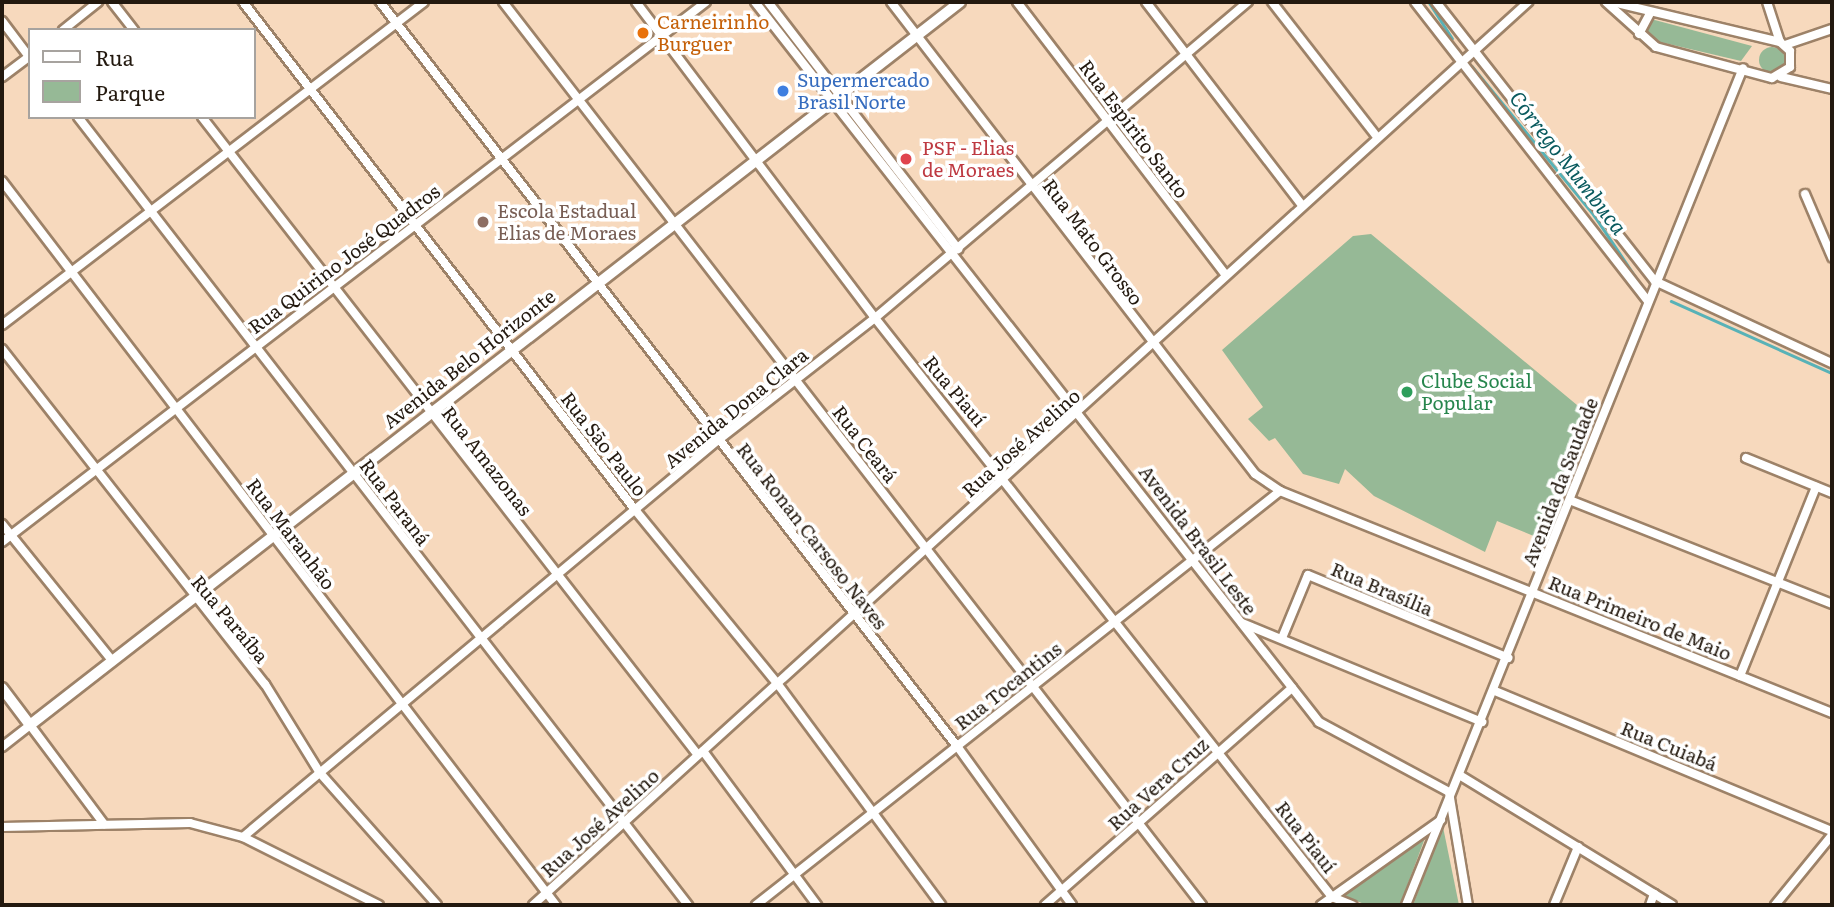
<!DOCTYPE html>
<meta charset="utf-8">
<style>
body{margin:0}
#map{position:relative;width:1834px;height:907px;overflow:hidden;background:#f7d9bd;font-family:Literata,serif}
div>[style]{position:absolute}
.green>*{inset:0;background:#96b996}
.round{border-radius:50%}
.stream>*{height:2.5px;margin:-1.25px;padding:0 1.25px;transform-origin:1.25px;border-radius:1.25px;background:#58b2b7}
.roads{filter:drop-shadow(2px 0 #9d8268) drop-shadow(-2px 0 #9d8268) drop-shadow(0 2px #9d8268) drop-shadow(0 -2px #9d8268)}
.street>*{height:8px;margin:-4px;padding:0 4px;transform-origin:4px;border-radius:4px;background:#fff}
.secondary>*{height:10px;margin:-5px;padding:0 5px;transform-origin:5px;border-radius:5px;background:#fff}
.dots>*{width:19px;height:19px;translate:-50% -50%;box-sizing:border-box;border:4px solid #fff;border-radius:50%}
span{translate:-50% -50%;white-space:nowrap;text-align:center;line-height:1.15;-webkit-text-stroke:7px #fff;paint-order:stroke}
.food-label{font-size:19px;color:#c56008}
.left{translate:0 -50%;text-align:left}
.shop-label{font-size:19px;color:#366cbe}
.street-label{font-size:19px;color:#23190f}
.health-label{font-size:19px;color:#be3a42}
.education-label{font-size:19px;color:#785e54}
.leisure-label{font-size:19px;color:#27864d}
.water-label{font-size:21px;color:#095a5e;font-style:italic}
.frame{position:absolute;inset:0;border:4px solid #23190f;pointer-events:none}
.legend{position:absolute;left:28px;top:28px;width:228px;height:91px;box-sizing:border-box;background:#fff;border:2px solid #a7a39f;margin:0;padding:9px 12px;list-style:none;font-size:21px;color:#23190f}
.legend li{display:flex;align-items:center;gap:14px;height:35px}
.legend b{width:35px;border:2px solid #a7a39f}
</style>
<div id="map">
<div class="green">
<div style="clip-path:polygon(1651px 19px,1752px 46px,1741px 61px,1660px 42px,1645px 29px)"></div>
<div class="round" style="left:1759px;top:47px;width:26px;height:26px"></div>
<div style="clip-path:polygon(1371px 234px,1589px 415px,1541px 539px,1497px 521px,1485px 552px,1374px 496px,1345px 469px,1339px 484px,1303px 474px,1275px 438px,1269px 441px,1248px 419px,1263px 407px,1222px 350px,1353px 236px)"></div>
<div style="clip-path:polygon(1443px 827px,1459px 905px,1413px 905px)"></div>
<div style="clip-path:polygon(1425px 838px,1400px 905px,1367px 905px,1341px 895px)"></div>
</div>
<div class="stream">
<div style="left:1429px;top:2px;width:43px;rotate:57.4deg"></div>
<div style="left:1472px;top:66px;width:193px;rotate:50.7deg"></div>
<div style="left:1594px;top:215px;width:77px;rotate:56.1deg"></div>
<div style="left:1671px;top:301px;width:176px;rotate:24.1deg"></div>
</div>
<div class="roads">
<div class="street">
<div style="left:112px;top:2px;width:36px;rotate:52deg"></div>
<div style="left:243px;top:2px;width:643px;rotate:52.33deg"></div>
<div style="left:636px;top:511px;width:222px;rotate:50.7deg"></div>
<div style="left:777px;top:683px;width:276px;rotate:53.5deg"></div>
<div style="left:380px;top:2px;width:942px;rotate:52.21deg"></div>
<div style="left:957px;top:746px;width:196px;rotate:54.1deg"></div>
<div style="left:503px;top:2px;width:1142px;rotate:52.26deg"></div>
<div style="left:636px;top:2px;width:396px;rotate:52.9deg"></div>
<div style="left:875px;top:318px;width:738px;rotate:51.72deg"></div>
<div style="left:1332px;top:897px;width:22px;rotate:22deg"></div>
<div style="left:755px;top:2px;width:915px;rotate:51.93deg"></div>
<div style="left:1319px;top:722px;width:148px;rotate:28.3deg"></div>
<div style="left:1449px;top:792px;width:115px;rotate:80.5deg"></div>
<div style="left:768px;top:2px;width:312px;rotate:52.4deg"></div>
<div style="left:891px;top:2px;width:596px;rotate:52.36deg"></div>
<div style="left:1255px;top:474px;width:30px;rotate:34deg"></div>
<div style="left:1280px;top:491px;width:595px;rotate:21.91deg"></div>
<div style="left:1017px;top:2px;width:344px;rotate:52.6deg"></div>
<div style="left:1146px;top:2px;width:255px;rotate:52.5deg"></div>
<div style="left:1272px;top:2px;width:171px;rotate:52.1deg"></div>
<div style="left:1415px;top:2px;width:379px;rotate:52.1deg"></div>
<div style="left:1436px;top:2px;width:355px;rotate:51.9deg"></div>
<div style="left:1655px;top:281px;width:195px;rotate:24.9deg"></div>
<div style="left:1606px;top:2px;width:67px;rotate:42deg"></div>
<div style="left:1656px;top:47px;width:120px;rotate:15deg"></div>
<div style="left:1772px;top:78px;width:21px;rotate:-31deg"></div>
<div style="left:1790px;top:67px;width:16px;rotate:-90deg"></div>
<div style="left:1790px;top:51px;width:13px;rotate:-138deg"></div>
<div style="left:1780px;top:42px;width:173px;rotate:-166.6deg"></div>
<div style="left:1767px;top:2px;width:42px;rotate:72deg"></div>
<div style="left:2px;top:21px;width:46px;rotate:52.9deg"></div>
<div style="left:63px;top:30px;width:45px;rotate:-38.7deg"></div>
<div style="left:1639px;top:34px;width:24px;rotate:-62deg"></div>
<div style="left:1785px;top:45px;width:50px;rotate:-18.8deg"></div>
<div style="left:2px;top:77px;width:35px;rotate:-37deg"></div>
<div style="left:1781px;top:77px;width:52px;rotate:13.2deg"></div>
<div style="left:78px;top:117px;width:997px;rotate:52.26deg"></div>
<div style="left:202px;top:117px;width:808px;rotate:52.14deg"></div>
<div style="left:2px;top:181px;width:912px;rotate:52.58deg"></div>
<div style="left:1805px;top:194px;width:69px;rotate:66.8deg"></div>
<div style="left:2px;top:325px;width:531px;rotate:-37.43deg"></div>
<div style="left:2px;top:349px;width:426px;rotate:51.9deg"></div>
<div style="left:265px;top:684px;width:105px;rotate:58.3deg"></div>
<div style="left:320px;top:773px;width:176px;rotate:48.4deg"></div>
<div style="left:1746px;top:458px;width:93px;rotate:22.1deg"></div>
<div style="left:1572px;top:501px;width:280px;rotate:21.6deg"></div>
<div style="left:2px;top:524px;width:174px;rotate:51.1deg"></div>
<div style="left:2px;top:542px;width:887px;rotate:-37.49deg"></div>
<div style="left:1242px;top:623px;width:260px;rotate:22.4deg"></div>
<div style="left:1282px;top:638px;width:68px;rotate:-67.6deg"></div>
<div style="left:1308px;top:575px;width:217px;rotate:22.5deg"></div>
<div style="left:1740px;top:676px;width:204px;rotate:-68.1deg"></div>
<div style="left:1495px;top:691px;width:365px;rotate:22.6deg"></div>
<div style="left:2px;top:747px;width:36px;rotate:-38deg"></div>
<div style="left:30px;top:725px;width:124px;rotate:53.2deg"></div>
<div style="left:703px;top:751px;width:192px;rotate:53.5deg"></div>
<div style="left:1461px;top:776px;width:247px;rotate:31.4deg"></div>
<div style="left:2px;top:827px;width:188px;rotate:-1.2deg"></div>
<div style="left:190px;top:823px;width:55px;rotate:14.8deg"></div>
<div style="left:243px;top:837px;width:152px;rotate:26.6deg"></div>
<div style="left:243px;top:837px;width:618px;rotate:-39.88deg"></div>
<div style="left:717px;top:441px;width:200px;rotate:-37.9deg"></div>
<div style="left:875px;top:318px;width:489px;rotate:-40.3deg"></div>
<div style="left:533px;top:905px;width:1344px;rotate:-42.22deg"></div>
<div style="left:756px;top:905px;width:668px;rotate:-38.31deg"></div>
<div style="left:1045px;top:905px;width:329px;rotate:-41.3deg"></div>
<div style="left:1321px;top:905px;width:147px;rotate:-35.3deg"></div>
<div style="left:1406px;top:905px;width:902px;rotate:-68.07deg"></div>
<div style="left:1554px;top:905px;width:63px;rotate:-67.5deg"></div>
<div style="left:1650px;top:905px;width:12px;rotate:-70deg"></div>
<div style="left:1775px;top:905px;width:90px;rotate:-50.8deg"></div>
</div>
<div class="secondary">
<div style="left:2px;top:688px;width:46px;rotate:52.9deg"></div>
<div style="left:30px;top:725px;width:1178px;rotate:-37.86deg"></div>
</div>
</div>
<div class="dots">
<div style="left:643px;top:33px;background:#e8710a"></div>
<div style="left:783px;top:91px;background:#3f7fe0"></div>
<div style="left:906px;top:159px;background:#e0444e"></div>
<div style="left:483px;top:222px;background:#8d6e63"></div>
<div style="left:1407px;top:392px;background:#2e9e5b"></div>
</div>
<div class="food-label">
<span class="left" style="left:657px;top:33px">Carneirinho<br>Burguer</span>
</div>
<div class="shop-label">
<span class="left" style="left:797px;top:91px">Supermercado<br>Brasil Norte</span>
</div>
<div class="street-label">
<span style="left:1134px;top:129px;rotate:53deg">Rua Espírito Santo</span>
<span style="left:1093px;top:242px;rotate:53deg">Rua Mato Grosso</span>
<span style="left:344px;top:259px;rotate:-37deg">Rua Quirino José Quadros</span>
<span style="left:469px;top:359px;rotate:-38deg">Avenida Belo Horizonte</span>
<span style="left:955px;top:391px;rotate:50deg">Rua Piauí</span>
<span style="left:736px;top:408px;rotate:-39deg">Avenida Dona Clara</span>
<span style="left:1021px;top:443px;rotate:-42deg">Rua José Avelino</span>
<span style="left:604px;top:444px;rotate:52deg">Rua São Paulo</span>
<span style="left:865px;top:444px;rotate:52deg">Rua Ceará</span>
<span style="left:487px;top:461px;rotate:52deg">Rua Amazonas</span>
<span style="left:1560px;top:482px;rotate:-69deg">Avenida da Saudade</span>
<span style="left:395px;top:502px;rotate:53deg">Rua Paraná</span>
<span style="left:291px;top:534px;rotate:53deg">Rua Maranhão</span>
<span style="left:812px;top:536px;rotate:52deg">Rua Ronan Carsoso Naves</span>
<span style="left:1198px;top:540px;rotate:53deg">Avenida Brasil Leste</span>
<span style="left:1382px;top:589px;rotate:23deg">Rua Brasília</span>
<span style="left:1640px;top:618px;rotate:22deg">Rua Primeiro de Maio</span>
<span style="left:230px;top:619px;rotate:50deg">Rua Paraíba</span>
<span style="left:1008px;top:686px;rotate:-38deg">Rua Tocantins</span>
<span style="left:1669px;top:746px;rotate:22deg">Rua Cuiabá</span>
<span style="left:1158px;top:784px;rotate:-42deg">Rua Vera Cruz</span>
<span style="left:600px;top:823px;rotate:-42deg">Rua José Avelino</span>
<span style="left:1306px;top:837px;rotate:52deg">Rua Piauí</span>
</div>
<div class="health-label">
<span class="left" style="left:922px;top:159px">PSF - Elias<br>de Moraes</span>
</div>
<div class="education-label">
<span class="left" style="left:497px;top:222px">Escola Estadual<br>Elias de Moraes</span>
</div>
<div class="leisure-label">
<span class="left" style="left:1421px;top:392px">Clube Social<br>Popular</span>
</div>
<div class="water-label">
<span style="left:1569px;top:162px;rotate:52deg">Córrego Mumbuca</span>
</div>
<div class="frame"></div>
<ul class="legend">
<li><b style="height:9px;background:#fff"></b>Rua</li>
<li><b style="height:19px;background:#96b996"></b>Parque</li>
</ul>
</div>
